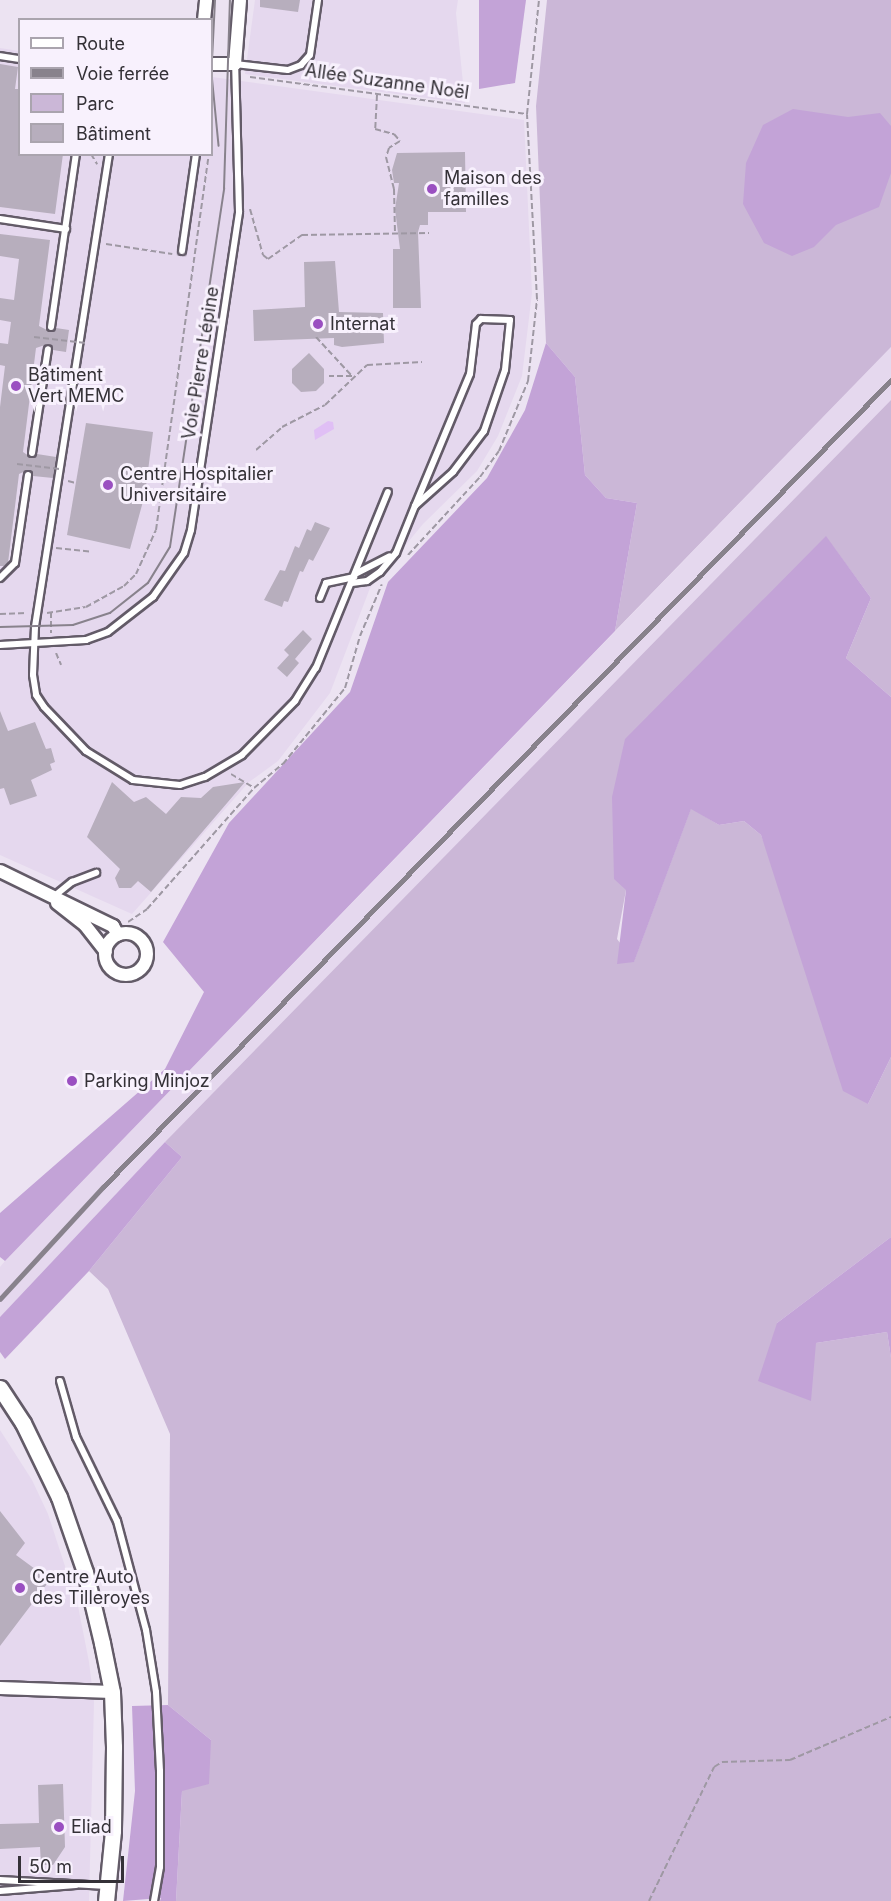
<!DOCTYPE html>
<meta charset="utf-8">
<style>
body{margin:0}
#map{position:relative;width:891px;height:1901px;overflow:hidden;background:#ece3f2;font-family:Inter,sans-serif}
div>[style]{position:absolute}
.built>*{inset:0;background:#e5d8ee}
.green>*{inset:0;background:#cbb7d7}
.forest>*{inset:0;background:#c3a3d7}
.water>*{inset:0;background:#e0bff5}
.building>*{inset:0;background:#b7aebd}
.path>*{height:2px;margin-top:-1px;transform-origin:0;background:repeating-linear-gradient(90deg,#9e98a3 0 6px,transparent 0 9px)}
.roads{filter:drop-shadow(2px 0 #635b68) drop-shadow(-2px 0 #635b68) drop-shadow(0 2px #635b68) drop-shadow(0 -2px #635b68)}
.service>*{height:6px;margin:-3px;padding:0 3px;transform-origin:3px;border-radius:3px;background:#fff}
.minor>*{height:12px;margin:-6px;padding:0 6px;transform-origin:6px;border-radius:6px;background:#fff}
.minor>.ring{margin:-6px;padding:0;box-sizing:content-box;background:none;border:12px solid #fff;border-radius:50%}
.tertiary>*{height:15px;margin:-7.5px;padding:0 7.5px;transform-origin:7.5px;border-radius:7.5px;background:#fff}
.tram>*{height:1.5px;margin:-0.75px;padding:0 0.75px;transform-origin:0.75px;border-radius:0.75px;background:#88828c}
.rail>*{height:4.5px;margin:-2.25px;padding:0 2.25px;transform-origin:2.25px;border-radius:2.25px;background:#88828c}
.path-bridge>*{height:2px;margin-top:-1px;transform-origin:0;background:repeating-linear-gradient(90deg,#9e98a3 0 6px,transparent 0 9px)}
.dots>*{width:16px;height:16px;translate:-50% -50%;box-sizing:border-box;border:3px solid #f8f1fd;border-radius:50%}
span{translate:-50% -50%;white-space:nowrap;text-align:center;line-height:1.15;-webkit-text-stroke:6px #f8f1fd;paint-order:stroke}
.street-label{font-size:18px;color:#343137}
.poi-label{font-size:18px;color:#343137}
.left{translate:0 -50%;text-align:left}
.legend{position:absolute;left:18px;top:18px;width:195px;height:138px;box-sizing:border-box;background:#f8f1fd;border:2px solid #aaa4ae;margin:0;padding:8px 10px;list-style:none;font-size:18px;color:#343137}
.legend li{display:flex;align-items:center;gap:12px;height:30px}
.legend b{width:30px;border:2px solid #aaa4ae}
.scale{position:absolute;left:18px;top:1856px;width:106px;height:27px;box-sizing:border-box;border:3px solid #343137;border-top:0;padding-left:8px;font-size:18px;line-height:21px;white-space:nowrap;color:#343137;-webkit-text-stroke:4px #f8f1fd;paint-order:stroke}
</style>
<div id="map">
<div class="built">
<div style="clip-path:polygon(255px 0,458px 0,456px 13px,465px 103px,245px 74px)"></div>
<div style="clip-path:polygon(0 48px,19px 51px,20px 154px,212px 154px,212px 77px,524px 120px,532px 293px,522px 376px,498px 436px,477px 471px,423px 524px,370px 588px,330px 693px,278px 761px,249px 782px,132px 914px,0 855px)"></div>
<div style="clip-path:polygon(891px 347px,891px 400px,165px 1142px,0 1317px,0 1267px,5px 1261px)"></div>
<div style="clip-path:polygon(0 1430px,32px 1480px,48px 1514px,78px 1606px,89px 1662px,94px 1702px,89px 1901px,0 1901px)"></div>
</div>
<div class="green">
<div style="clip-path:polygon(547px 0,891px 0,891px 347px,615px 631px,637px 503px,606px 498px,585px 475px,575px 377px,546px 343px,536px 106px)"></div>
<div style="clip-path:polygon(891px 400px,891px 697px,846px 658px,871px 598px,826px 537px,626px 890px,617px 939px,634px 961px,691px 808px,719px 825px,744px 821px,761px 835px,868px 1104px,891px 1057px,891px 1237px,777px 1323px,816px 1343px,887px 1332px,891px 1358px,891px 1901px,176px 1901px,182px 1791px,211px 1740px,168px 1705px,170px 1434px,108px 1289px,89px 1271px,182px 1157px,165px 1142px)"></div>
</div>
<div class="forest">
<div style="clip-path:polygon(479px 0,526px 0,515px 83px,479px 89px)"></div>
<div style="clip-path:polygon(793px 109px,848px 117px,880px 113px,891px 126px,891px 173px,879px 207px,836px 225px,814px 247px,792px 256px,764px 243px,743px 204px,746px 163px,763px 125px)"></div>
<div style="clip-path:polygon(546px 343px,575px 377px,585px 475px,606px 498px,637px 503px,615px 631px,5px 1261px,0 1257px,0 1213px,165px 1069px,204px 992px,163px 942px,229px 823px,350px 692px,388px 582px,487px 478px,525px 410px)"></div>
<div style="clip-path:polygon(826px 536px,871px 598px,846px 658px,891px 697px,891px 1057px,868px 1104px,843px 1091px,761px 835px,744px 821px,719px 825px,691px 809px,634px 962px,617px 964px,626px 890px,614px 879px,612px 797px,625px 739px)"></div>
<div style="clip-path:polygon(165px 1142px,182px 1157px,89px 1271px,5px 1359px,0 1352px,0 1317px)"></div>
<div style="clip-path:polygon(891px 1237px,891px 1358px,887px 1332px,816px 1343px,811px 1401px,758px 1381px,777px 1323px)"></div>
<div style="clip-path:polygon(168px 1705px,211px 1740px,209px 1784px,182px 1791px,176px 1901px,160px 1901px,161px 1898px,123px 1901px,135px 1791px,132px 1706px)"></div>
</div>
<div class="water">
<div style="clip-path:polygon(328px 421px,333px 422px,334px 429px,315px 440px,314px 430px)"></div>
</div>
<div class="building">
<div style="clip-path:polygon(260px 0,300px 0,298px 12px,260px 7px)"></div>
<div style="clip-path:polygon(0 64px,18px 67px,15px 89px,20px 89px,20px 154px,63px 154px,55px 214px,0 207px)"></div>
<div style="clip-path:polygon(465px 152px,466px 212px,428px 212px,428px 225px,420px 225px,418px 232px,421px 308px,393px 308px,393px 249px,400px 249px,395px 209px,399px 183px,394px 183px,392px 170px,397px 153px)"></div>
<div style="clip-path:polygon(0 234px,50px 240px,39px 326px,51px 332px,56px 328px,69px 330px,66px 352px,53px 350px,48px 344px,36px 348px,23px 452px,32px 458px,37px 454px,56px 457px,53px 478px,33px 476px,28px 470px,19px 474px,8px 563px,4px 566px,0 566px,0 407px,5px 366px,0 365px,0 343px,8px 344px,11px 322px,0 320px,0 298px,14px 300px,19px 259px,0 256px)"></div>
<div style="clip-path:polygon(335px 261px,339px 312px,383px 313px,384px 343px,342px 347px,334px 345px,334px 338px,254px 341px,253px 310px,305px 307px,304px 262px)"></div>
<div style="clip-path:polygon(309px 353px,324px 369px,324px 383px,316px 391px,301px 392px,292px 383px,292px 369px)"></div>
<div style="clip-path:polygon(86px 423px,153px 432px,145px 494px,130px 549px,67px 535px)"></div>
<div style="clip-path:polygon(315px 522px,330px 528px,313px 561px,309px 559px,303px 572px,300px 571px,288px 602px,284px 601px,282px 607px,264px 600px,280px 570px,285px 571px,295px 546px,299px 548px,307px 529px,311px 531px)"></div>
<div style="clip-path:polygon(303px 630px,312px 639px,295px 659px,299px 663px,287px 677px,277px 668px,289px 655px,284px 650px)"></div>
<div style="clip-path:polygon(0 711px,8px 731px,35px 722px,46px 749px,51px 748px,55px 762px,50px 764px,52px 770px,31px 780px,37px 796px,10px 805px,4px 788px,0 789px)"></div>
<div style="clip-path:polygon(112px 782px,134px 802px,146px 797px,166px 814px,181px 797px,201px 798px,213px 787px,245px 782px,151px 892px,138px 881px,131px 888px,119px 888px,115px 878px,120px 869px,87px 837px)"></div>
<div style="clip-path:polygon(0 1511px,25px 1543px,16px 1555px,50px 1580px,0 1646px)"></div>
<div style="clip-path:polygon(63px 1784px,65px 1847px,53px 1865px,41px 1865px,40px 1847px,0 1849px,0 1824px,39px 1823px,38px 1785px)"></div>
</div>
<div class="path">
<div style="left:250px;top:77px;width:279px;rotate:7.6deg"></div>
<div style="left:377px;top:95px;width:34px;rotate:93deg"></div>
<div style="left:375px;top:129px;width:20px;rotate:15deg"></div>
<div style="left:394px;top:134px;width:9px;rotate:49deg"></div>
<div style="left:400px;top:141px;width:13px;rotate:148deg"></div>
<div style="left:389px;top:148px;width:9px;rotate:108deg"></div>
<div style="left:386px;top:157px;width:33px;rotate:76deg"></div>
<div style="left:394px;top:189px;width:45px;rotate:88.7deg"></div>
<div style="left:91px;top:154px;width:12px;rotate:59deg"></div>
<div style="left:250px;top:209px;width:48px;rotate:74.2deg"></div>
<div style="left:263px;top:255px;width:6px;rotate:39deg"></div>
<div style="left:268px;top:259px;width:42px;rotate:-35.2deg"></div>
<div style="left:302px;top:235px;width:127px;rotate:-0.9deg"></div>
<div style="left:106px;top:244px;width:67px;rotate:8.6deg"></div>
<div style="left:316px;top:337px;width:53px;rotate:47.3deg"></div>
<div style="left:352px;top:376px;width:23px;rotate:180deg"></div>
<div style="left:256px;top:450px;width:35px;rotate:-41deg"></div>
<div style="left:282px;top:427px;width:48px;rotate:-27.1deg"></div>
<div style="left:325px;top:405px;width:58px;rotate:-43.6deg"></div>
<div style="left:367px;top:365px;width:55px;rotate:-3.1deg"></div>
<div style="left:68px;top:481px;width:8px;rotate:14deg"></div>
<div style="left:56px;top:548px;width:36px;rotate:6deg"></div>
<div style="left:408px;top:555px;width:106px;rotate:-47.3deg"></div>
<div style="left:480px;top:477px;width:32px;rotate:-54deg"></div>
<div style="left:499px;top:451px;width:76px;rotate:-67.5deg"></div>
<div style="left:528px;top:381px;width:82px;rotate:-83.7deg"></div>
<div style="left:537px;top:299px;width:185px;rotate:-93.1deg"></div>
<div style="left:527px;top:114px;width:115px;rotate:-84deg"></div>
<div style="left:51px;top:612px;width:21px;rotate:90deg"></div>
<div style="left:47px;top:613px;width:39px;rotate:-9deg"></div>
<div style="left:86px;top:607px;width:43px;rotate:-28.9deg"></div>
<div style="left:124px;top:586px;width:17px;rotate:-45deg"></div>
<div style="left:136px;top:574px;width:48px;rotate:-65.6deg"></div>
<div style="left:156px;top:530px;width:380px;rotate:-82deg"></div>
<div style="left:0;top:614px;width:27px;rotate:-2deg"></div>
<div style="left:56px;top:653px;width:13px;rotate:67deg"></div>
<div style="left:231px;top:774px;width:27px;rotate:31deg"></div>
<div style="left:128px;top:922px;width:23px;rotate:-34deg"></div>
<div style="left:147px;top:909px;width:162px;rotate:-48.5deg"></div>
<div style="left:254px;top:788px;width:38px;rotate:-40deg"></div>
<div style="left:283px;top:764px;width:98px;rotate:-50.8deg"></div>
<div style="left:345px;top:688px;width:54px;rotate:-73.9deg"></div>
<div style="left:360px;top:636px;width:56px;rotate:-67.1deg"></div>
<div style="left:649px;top:1901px;width:149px;rotate:-64.1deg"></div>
<div style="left:714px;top:1767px;width:9px;rotate:-32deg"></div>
<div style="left:722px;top:1762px;width:68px;rotate:-1.7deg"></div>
<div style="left:790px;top:1760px;width:110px;rotate:-23.1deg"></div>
</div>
<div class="roads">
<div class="service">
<div style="left:0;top:56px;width:20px;rotate:9deg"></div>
<div style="left:109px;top:154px;width:479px;rotate:98.9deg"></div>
<div style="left:35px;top:627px;width:48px;rotate:92.4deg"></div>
<div style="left:33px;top:675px;width:20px;rotate:81deg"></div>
<div style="left:36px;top:695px;width:14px;rotate:56deg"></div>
<div style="left:44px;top:707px;width:61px;rotate:46.3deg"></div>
<div style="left:86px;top:751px;width:55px;rotate:31.7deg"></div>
<div style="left:133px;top:780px;width:47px;rotate:6.1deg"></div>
<div style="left:180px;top:785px;width:26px;rotate:-18deg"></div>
<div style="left:205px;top:777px;width:43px;rotate:-30.7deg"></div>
<div style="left:242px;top:755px;width:76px;rotate:-45.5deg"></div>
<div style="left:295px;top:701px;width:39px;rotate:-58deg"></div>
<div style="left:316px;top:668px;width:190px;rotate:-67.8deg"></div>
<div style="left:0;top:219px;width:67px;rotate:8.6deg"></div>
<div style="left:182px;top:251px;width:98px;rotate:-81.8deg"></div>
<div style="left:51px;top:327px;width:175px;rotate:-81.8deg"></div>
<div style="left:32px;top:453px;width:105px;rotate:-81.3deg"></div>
<div style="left:355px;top:574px;width:39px;rotate:-27deg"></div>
<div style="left:0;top:578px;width:21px;rotate:-45deg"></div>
<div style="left:15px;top:563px;width:89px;rotate:-81.6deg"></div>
<div style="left:352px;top:583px;width:15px;rotate:-8deg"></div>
<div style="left:367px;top:581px;width:16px;rotate:-35deg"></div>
<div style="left:380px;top:572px;width:25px;rotate:-50deg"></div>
<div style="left:396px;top:553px;width:51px;rotate:-68deg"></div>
<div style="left:415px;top:506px;width:143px;rotate:-67.4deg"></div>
<div style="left:470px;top:374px;width:50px;rotate:-83.2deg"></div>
<div style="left:476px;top:324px;width:7px;rotate:-45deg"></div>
<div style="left:481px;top:319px;width:29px;rotate:2deg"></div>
<div style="left:510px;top:320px;width:50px;rotate:95.7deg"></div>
<div style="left:505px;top:370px;width:65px;rotate:109deg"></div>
<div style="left:484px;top:431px;width:51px;rotate:127.1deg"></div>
<div style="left:453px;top:472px;width:51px;rotate:138.2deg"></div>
<div style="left:320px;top:598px;width:16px;rotate:-68deg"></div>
<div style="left:326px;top:583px;width:29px;rotate:-12deg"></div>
<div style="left:0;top:645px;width:86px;rotate:-3.3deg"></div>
<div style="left:86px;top:640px;width:23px;rotate:-20deg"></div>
<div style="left:108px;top:632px;width:57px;rotate:-37.9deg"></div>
<div style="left:153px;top:597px;width:54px;rotate:-54.8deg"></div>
<div style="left:184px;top:553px;width:24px;rotate:-73deg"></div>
<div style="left:191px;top:530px;width:322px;rotate:-81.4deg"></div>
<div style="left:239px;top:212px;width:148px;rotate:-91.5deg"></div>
<div style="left:235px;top:64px;width:53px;rotate:6.5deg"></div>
<div style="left:288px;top:70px;width:14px;rotate:-21deg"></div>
<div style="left:301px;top:65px;width:13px;rotate:-48deg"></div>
<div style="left:310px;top:55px;width:56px;rotate:-81.7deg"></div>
<div style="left:52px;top:898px;width:26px;rotate:-39deg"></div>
<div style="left:72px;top:882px;width:26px;rotate:-21deg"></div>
<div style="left:60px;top:1381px;width:58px;rotate:74.1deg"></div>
<div style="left:76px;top:1437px;width:93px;rotate:64deg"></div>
<div style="left:117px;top:1521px;width:113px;rotate:75.1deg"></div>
<div style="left:146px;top:1630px;width:63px;rotate:80.8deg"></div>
<div style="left:156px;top:1692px;width:79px;rotate:87.1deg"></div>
<div style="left:160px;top:1771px;width:96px;rotate:90deg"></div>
<div style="left:160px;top:1867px;width:35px;rotate:100deg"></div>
<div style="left:0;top:1880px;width:107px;rotate:3.2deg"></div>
<div style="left:0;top:1891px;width:76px;rotate:-4.5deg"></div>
</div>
<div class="minor">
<div style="left:204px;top:20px;width:20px;rotate:-84deg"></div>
<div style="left:212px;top:64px;width:23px"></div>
<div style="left:235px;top:64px;width:64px;rotate:-85.5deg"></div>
<div style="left:0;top:871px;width:126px;rotate:26deg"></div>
<div style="left:113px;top:926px;width:10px;rotate:61deg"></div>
<div style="left:57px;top:903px;width:36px;rotate:38deg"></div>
<div style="left:85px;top:925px;width:34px;rotate:52deg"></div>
<div class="ring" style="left:105px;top:933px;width:30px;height:30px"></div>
<div style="left:0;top:1688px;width:112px;rotate:2deg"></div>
</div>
<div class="tertiary">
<div style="left:0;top:1388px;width:42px;rotate:56.7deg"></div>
<div style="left:23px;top:1423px;width:82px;rotate:64.1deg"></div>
<div style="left:59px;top:1497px;width:79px;rotate:70.9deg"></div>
<div style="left:85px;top:1572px;width:73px;rotate:76.5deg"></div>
<div style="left:102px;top:1643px;width:50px;rotate:78.5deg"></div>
<div style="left:112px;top:1692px;width:55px;rotate:87.9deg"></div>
<div style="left:114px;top:1747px;width:84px;rotate:90.7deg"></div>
<div style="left:113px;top:1831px;width:70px;rotate:95.7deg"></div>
</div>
</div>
<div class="tram">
<div style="left:212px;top:60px;width:60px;rotate:-87.1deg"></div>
<div style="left:212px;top:74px;width:72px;rotate:84.4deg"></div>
<div style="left:0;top:627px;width:73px;rotate:-1.6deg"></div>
<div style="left:73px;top:625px;width:39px;rotate:-18deg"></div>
<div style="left:110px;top:613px;width:48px;rotate:-38.3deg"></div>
<div style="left:148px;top:583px;width:42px;rotate:-58.6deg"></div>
<div style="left:170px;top:547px;width:362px;rotate:-81.4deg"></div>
<div style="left:224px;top:189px;width:189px;rotate:-88.2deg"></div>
</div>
<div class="rail">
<div style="left:0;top:1299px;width:152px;rotate:-47.4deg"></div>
<div style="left:103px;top:1187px;width:1128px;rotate:-45.68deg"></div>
</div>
<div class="path-bridge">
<div style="left:34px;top:337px;width:52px;rotate:6.6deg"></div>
<div style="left:17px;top:464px;width:43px;rotate:6.6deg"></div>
</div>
<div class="dots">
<div style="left:432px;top:189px;background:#9a4fc1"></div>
<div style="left:318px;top:324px;background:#9a4fc1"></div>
<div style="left:16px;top:386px;background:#9a4fc1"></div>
<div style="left:108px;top:485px;background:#9a4fc1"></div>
<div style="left:72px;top:1081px;background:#9a4fc1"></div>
<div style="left:20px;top:1588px;background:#9a4fc1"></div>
<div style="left:59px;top:1827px;background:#9a4fc1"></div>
</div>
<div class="street-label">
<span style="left:387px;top:82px;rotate:8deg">Allée Suzanne Noël</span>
<span style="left:201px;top:363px;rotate:-81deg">Voie Pierre Lépine</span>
</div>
<div class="poi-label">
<span class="left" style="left:444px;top:189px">Maison des<br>familles</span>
<span class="left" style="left:330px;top:324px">Internat</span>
<span class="left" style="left:28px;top:386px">Bâtiment<br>Vert MEMC</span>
<span class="left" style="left:120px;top:485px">Centre Hospitalier<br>Universitaire</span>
<span class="left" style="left:84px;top:1081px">Parking Minjoz</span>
<span class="left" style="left:32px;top:1588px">Centre Auto<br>des Tilleroyes</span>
<span class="left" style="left:71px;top:1827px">Eliad</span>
</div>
<ul class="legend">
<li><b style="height:8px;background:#fff"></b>Route</li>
<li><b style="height:8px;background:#88828c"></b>Voie ferrée</li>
<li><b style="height:16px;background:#cbb7d7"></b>Parc</li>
<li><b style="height:16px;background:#b7aebd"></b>Bâtiment</li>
</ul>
<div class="scale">50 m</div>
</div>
